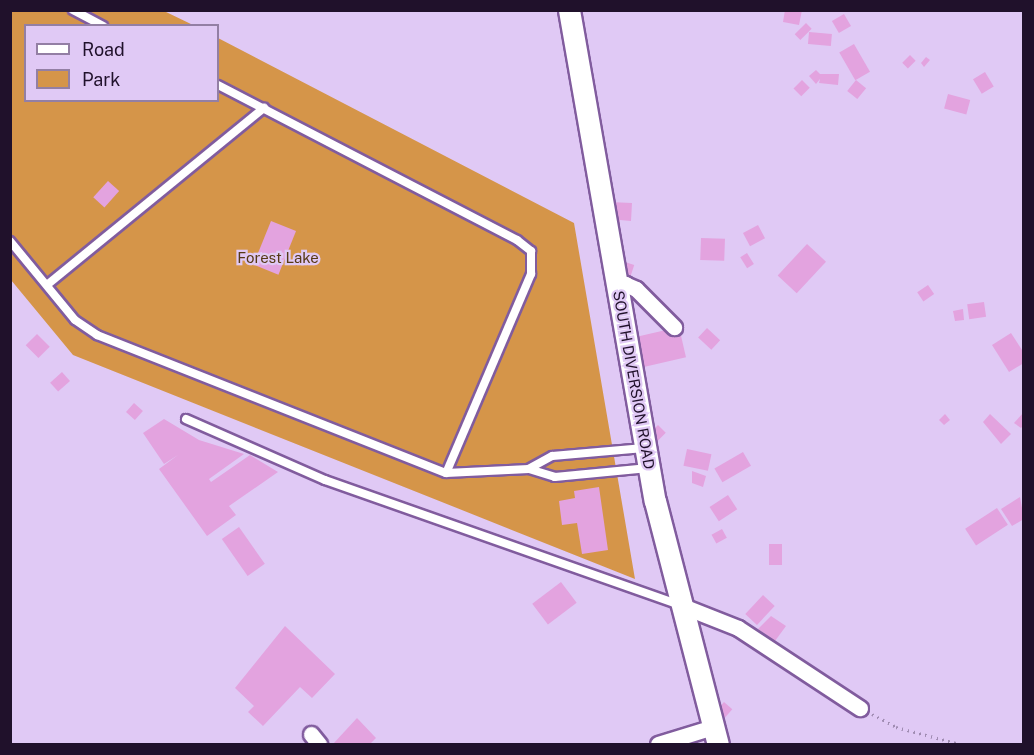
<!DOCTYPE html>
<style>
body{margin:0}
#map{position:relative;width:1034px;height:755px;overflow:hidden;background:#e0c9f5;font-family:"Public Sans",sans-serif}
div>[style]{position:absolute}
.green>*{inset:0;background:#d59549}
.building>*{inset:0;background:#e3a3df;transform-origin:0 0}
.path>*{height:3px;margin-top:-1.5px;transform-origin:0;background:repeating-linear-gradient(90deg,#a08cb2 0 1.5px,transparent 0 6px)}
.roads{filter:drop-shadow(2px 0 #815c9e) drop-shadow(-2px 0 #815c9e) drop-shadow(0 2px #815c9e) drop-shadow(0 -2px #815c9e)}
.service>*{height:8px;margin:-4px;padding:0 4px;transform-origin:4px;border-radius:4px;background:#fff}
.minor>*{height:15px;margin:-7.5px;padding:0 7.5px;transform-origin:7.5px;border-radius:7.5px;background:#fff}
.secondary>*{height:21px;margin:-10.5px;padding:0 10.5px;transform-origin:10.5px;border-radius:10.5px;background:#fff}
span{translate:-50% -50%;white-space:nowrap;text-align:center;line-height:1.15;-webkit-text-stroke:4.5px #e0c9f5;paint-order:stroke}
.park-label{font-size:15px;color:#563916}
.street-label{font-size:15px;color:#20112b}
.frame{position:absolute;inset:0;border:12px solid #20112b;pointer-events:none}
.legend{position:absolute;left:24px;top:24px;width:195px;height:78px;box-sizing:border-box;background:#e0c9f5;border:2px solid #937fa4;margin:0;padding:8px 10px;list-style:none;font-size:18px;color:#20112b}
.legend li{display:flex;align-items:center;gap:12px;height:30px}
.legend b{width:30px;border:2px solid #937fa4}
</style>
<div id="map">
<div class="green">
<div style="clip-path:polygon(10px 11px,164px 11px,193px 25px,26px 26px,26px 100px,218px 100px,218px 38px,574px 223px,635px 579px,73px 355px,11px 280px)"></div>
</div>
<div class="building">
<div style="clip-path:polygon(785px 10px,802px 10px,799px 25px,783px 22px)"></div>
<div style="left:844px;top:14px;width:14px;height:14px;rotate:60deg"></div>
<div style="left:806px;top:23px;width:8px;height:16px;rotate:45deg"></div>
<div style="left:809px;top:32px;width:23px;height:12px;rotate:5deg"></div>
<div style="left:854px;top:44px;width:32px;height:17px;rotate:60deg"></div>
<div style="left:910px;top:55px;width:8px;height:11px;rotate:45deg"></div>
<div style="clip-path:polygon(926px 57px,930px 60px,924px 67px,921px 63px)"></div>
<div style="clip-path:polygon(816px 70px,820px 74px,839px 74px,838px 85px,819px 83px,820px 79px,816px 84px,809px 76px)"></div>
<div style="left:985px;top:72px;width:17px;height:14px;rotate:59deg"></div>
<div style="left:802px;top:80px;width:11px;height:12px;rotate:45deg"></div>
<div style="left:856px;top:80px;width:13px;height:14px;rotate:39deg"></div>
<div style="left:948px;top:94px;width:23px;height:15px;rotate:15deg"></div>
<div style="left:108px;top:181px;width:15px;height:22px;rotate:42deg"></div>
<div style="clip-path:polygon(610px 202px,632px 203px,631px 221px,620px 220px,619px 233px,608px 232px)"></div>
<div style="left:271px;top:221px;width:27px;height:47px;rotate:22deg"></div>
<div style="left:758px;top:225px;width:15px;height:17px;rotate:62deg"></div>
<div style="left:701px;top:238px;width:24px;height:22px;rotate:2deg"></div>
<div style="left:807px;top:244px;width:26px;height:43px;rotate:43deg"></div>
<div style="left:747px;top:253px;width:13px;height:8px;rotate:58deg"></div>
<div style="left:619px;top:260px;width:16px;height:14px;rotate:18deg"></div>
<div style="left:928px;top:285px;width:11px;height:13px;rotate:56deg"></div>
<div style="left:984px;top:302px;width:15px;height:17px;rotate:82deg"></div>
<div style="clip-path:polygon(963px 309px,964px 320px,955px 321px,953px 311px)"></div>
<div style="left:679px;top:327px;width:31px;height:50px;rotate:77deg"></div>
<div style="left:707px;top:328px;width:18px;height:13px;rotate:43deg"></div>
<div style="clip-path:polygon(1011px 333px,1024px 353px,1024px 363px,1009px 372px,992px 345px)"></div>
<div style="left:37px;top:334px;width:18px;height:16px;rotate:45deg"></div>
<div style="left:62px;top:372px;width:12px;height:16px;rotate:48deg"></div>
<div style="left:134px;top:403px;width:12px;height:12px;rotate:42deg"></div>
<div style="clip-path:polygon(1024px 412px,1024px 425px,1021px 428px,1014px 423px)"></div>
<div style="clip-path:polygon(945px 414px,950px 420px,944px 425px,939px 420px)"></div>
<div style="clip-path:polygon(990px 414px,1011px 434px,1001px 444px,983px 422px)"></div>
<div style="clip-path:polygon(164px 419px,199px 440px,244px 454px,209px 479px,211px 482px,250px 455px,278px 472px,229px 506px,236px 515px,207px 536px,159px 469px,178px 455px,164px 464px,143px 433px)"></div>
<div style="left:658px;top:425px;width:11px;height:13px;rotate:45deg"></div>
<div style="left:687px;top:449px;width:25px;height:17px;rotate:12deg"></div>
<div style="left:743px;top:452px;width:16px;height:33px;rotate:60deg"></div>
<div style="clip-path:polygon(692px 471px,706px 476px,703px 487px,692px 483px)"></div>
<div style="clip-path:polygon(599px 487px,608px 550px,582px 554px,577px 523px,562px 525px,559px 501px,575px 498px,574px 491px)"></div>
<div style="left:728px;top:495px;width:17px;height:22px;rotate:57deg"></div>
<div style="clip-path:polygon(1020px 497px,1024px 519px,1012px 526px,1001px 509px)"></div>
<div style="left:997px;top:508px;width:20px;height:38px;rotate:57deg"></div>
<div style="left:239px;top:527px;width:45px;height:21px;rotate:55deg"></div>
<div style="left:722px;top:529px;width:10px;height:12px;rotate:61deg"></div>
<div style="left:769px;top:544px;width:13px;height:21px"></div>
<div style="left:561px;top:582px;width:26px;height:36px;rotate:53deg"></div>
<div style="left:763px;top:595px;width:16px;height:26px;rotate:43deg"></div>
<div style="clip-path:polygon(771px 616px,786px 626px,775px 641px,758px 629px)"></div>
<div style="clip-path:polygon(285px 626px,335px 674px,312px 698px,300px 687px,263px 726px,248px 712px,254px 706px,235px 688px)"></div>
<div style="left:724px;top:702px;width:11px;height:11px;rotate:41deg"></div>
<div style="clip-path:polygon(357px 718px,376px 738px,370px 744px,333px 744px)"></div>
</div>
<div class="path">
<div style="left:872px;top:714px;width:27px;rotate:28deg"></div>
<div style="left:896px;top:727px;width:66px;rotate:14.9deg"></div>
</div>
<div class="roads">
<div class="service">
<div style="left:73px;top:10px;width:34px;rotate:28deg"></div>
<div style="left:218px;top:85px;width:337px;rotate:27.4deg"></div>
<div style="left:517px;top:240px;width:18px;rotate:38deg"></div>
<div style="left:531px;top:251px;width:23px;rotate:90deg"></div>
<div style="left:531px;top:274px;width:216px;rotate:113.1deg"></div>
<div style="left:10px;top:241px;width:102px;rotate:50.6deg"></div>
<div style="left:75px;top:320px;width:27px;rotate:34deg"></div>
<div style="left:97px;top:335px;width:375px;rotate:21.6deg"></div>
<div style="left:446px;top:473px;width:83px;rotate:-2.8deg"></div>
<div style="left:48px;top:284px;width:279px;rotate:-39.2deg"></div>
<div style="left:186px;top:419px;width:152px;rotate:23.7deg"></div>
<div style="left:325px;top:480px;width:374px;rotate:19.4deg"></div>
<div style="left:644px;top:448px;width:92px;rotate:175deg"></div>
<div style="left:552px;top:456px;width:26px;rotate:151deg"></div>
<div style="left:529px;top:469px;width:27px;rotate:17deg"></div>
<div style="left:555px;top:477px;width:94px;rotate:-5.5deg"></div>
</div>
<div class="minor">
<div style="left:618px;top:292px;width:11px;rotate:-49deg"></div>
<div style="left:625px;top:284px;width:12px;rotate:24deg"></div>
<div style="left:636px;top:289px;width:54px;rotate:45deg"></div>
<div style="left:680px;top:605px;width:62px;rotate:21.6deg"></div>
<div style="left:738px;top:628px;width:146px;rotate:33.3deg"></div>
<div style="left:311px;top:734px;width:13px;rotate:51deg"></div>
<div style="left:658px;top:744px;width:58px;rotate:-17.2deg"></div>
</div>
<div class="secondary">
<div style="left:569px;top:10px;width:498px;rotate:80.1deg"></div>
<div style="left:655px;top:501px;width:251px;rotate:75.5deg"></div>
</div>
</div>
<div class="park-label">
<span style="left:278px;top:258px">Forest Lake</span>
</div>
<div class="street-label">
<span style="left:634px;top:380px;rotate:80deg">SOUTH DIVERSION ROAD</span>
</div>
<div class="frame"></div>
<ul class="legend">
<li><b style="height:8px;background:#fff"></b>Road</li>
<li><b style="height:16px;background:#d59549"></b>Park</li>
</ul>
</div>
